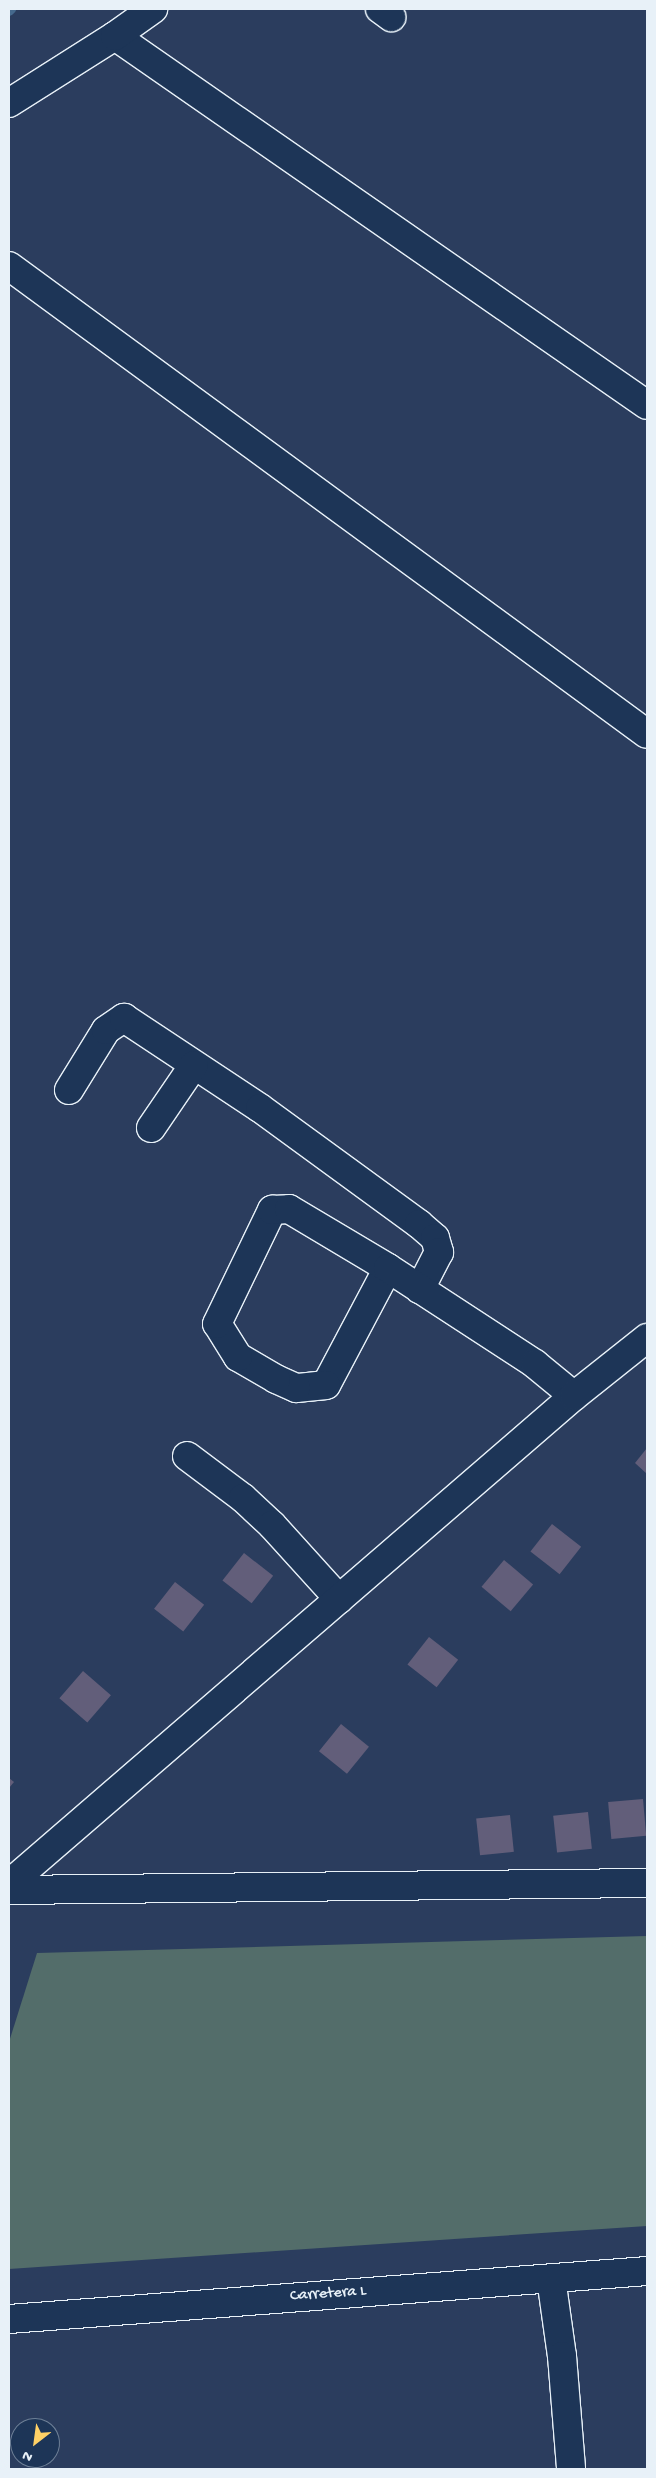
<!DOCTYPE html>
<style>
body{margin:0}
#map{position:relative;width:656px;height:2478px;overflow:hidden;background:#2b3d5e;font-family:"Gochi Hand",sans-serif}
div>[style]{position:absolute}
.green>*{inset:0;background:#536d6a}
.stream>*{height:10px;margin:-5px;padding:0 5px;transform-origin:5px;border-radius:5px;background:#45698d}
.building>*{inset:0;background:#625e7a;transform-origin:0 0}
.roads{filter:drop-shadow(1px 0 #e8f1f8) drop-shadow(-1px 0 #e8f1f8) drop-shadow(0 1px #e8f1f8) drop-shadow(0 -1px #e8f1f8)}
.minor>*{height:28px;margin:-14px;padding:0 14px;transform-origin:14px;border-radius:14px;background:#1d3557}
span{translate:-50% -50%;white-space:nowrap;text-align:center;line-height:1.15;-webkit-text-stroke:4.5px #1d3557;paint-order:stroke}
.street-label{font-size:16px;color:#e8f1f8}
.frame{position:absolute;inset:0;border:10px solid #e8f1f8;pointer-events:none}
.north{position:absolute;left:10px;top:2418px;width:50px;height:50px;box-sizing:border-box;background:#1d3557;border:1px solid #6e8097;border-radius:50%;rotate:210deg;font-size:14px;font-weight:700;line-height:20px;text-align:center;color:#e8f1f8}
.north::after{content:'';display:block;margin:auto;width:18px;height:22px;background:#ffd166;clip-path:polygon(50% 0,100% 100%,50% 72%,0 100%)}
</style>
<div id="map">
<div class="green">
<div style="clip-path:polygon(647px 1936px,647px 2226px,9px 2269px,9px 2042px,37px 1953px)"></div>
</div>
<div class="stream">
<div style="left:9px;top:11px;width:3px;rotate:-45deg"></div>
</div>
<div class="building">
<div style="clip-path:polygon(647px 1448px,647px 1474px,635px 1463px)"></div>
<div style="left:552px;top:1524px;width:37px;height:35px;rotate:38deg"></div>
<div style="left:244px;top:1553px;width:37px;height:35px;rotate:38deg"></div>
<div style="left:504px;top:1560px;width:38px;height:35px;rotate:40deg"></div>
<div style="left:175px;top:1582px;width:37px;height:34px;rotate:38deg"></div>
<div style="left:429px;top:1637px;width:37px;height:35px;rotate:38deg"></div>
<div style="left:83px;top:1671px;width:37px;height:36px;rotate:41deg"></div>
<div style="left:341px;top:1724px;width:36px;height:35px;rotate:39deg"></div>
<div style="clip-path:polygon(9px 1778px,14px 1782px,9px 1788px)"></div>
<div style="left:643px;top:1799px;width:37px;height:35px;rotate:85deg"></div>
<div style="left:588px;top:1812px;width:37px;height:35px;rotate:84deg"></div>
<div style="left:510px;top:1815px;width:37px;height:34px;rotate:84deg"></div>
</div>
<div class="roads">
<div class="minor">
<div style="left:380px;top:9px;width:14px;rotate:36deg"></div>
<div style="left:115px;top:36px;width:647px;rotate:34.75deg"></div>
<div style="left:9px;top:103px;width:125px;rotate:-32.3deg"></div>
<div style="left:115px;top:36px;width:47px;rotate:-35.4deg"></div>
<div style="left:9px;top:266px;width:791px;rotate:36.26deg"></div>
<div style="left:69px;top:1090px;width:70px;rotate:-58.3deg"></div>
<div style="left:106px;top:1030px;width:22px;rotate:-34deg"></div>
<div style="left:124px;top:1018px;width:163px;rotate:33.5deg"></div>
<div style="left:260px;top:1108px;width:197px;rotate:36.1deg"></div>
<div style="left:419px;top:1224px;width:21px;rotate:41deg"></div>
<div style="left:435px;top:1238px;width:15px;rotate:74deg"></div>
<div style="left:439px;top:1252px;width:42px;rotate:117.2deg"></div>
<div style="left:151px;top:1128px;width:76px;rotate:-55.7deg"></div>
<div style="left:388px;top:1268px;width:132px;rotate:117.9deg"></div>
<div style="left:326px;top:1385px;width:30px;rotate:174deg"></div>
<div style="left:296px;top:1388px;width:22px;rotate:-156deg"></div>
<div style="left:276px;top:1379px;width:44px;rotate:-149.9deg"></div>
<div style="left:238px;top:1357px;width:39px;rotate:-122deg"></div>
<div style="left:217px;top:1324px;width:127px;rotate:-64.2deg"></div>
<div style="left:272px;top:1210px;width:17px;rotate:-3deg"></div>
<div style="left:289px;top:1209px;width:115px;rotate:30.8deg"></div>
<div style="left:388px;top:1268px;width:176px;rotate:33.1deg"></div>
<div style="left:535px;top:1364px;width:50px;rotate:39.4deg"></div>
<div style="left:187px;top:1456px;width:70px;rotate:36.9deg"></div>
<div style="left:243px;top:1498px;width:40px;rotate:43deg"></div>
<div style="left:272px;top:1525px;width:100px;rotate:47.8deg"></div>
<div style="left:9px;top:1884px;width:747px;rotate:-40.82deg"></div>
<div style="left:574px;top:1396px;width:93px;rotate:-38.5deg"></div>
<div style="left:9px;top:1890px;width:638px;rotate:-0.63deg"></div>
<div style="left:551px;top:2278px;width:79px;rotate:82deg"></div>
<div style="left:562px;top:2356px;width:113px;rotate:85.4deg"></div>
<div style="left:9px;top:2319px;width:640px;rotate:-4.3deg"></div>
</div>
</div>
<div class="street-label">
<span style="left:328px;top:2295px;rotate:-4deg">Carretera L</span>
</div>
<div class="frame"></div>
<div class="north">N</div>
</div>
